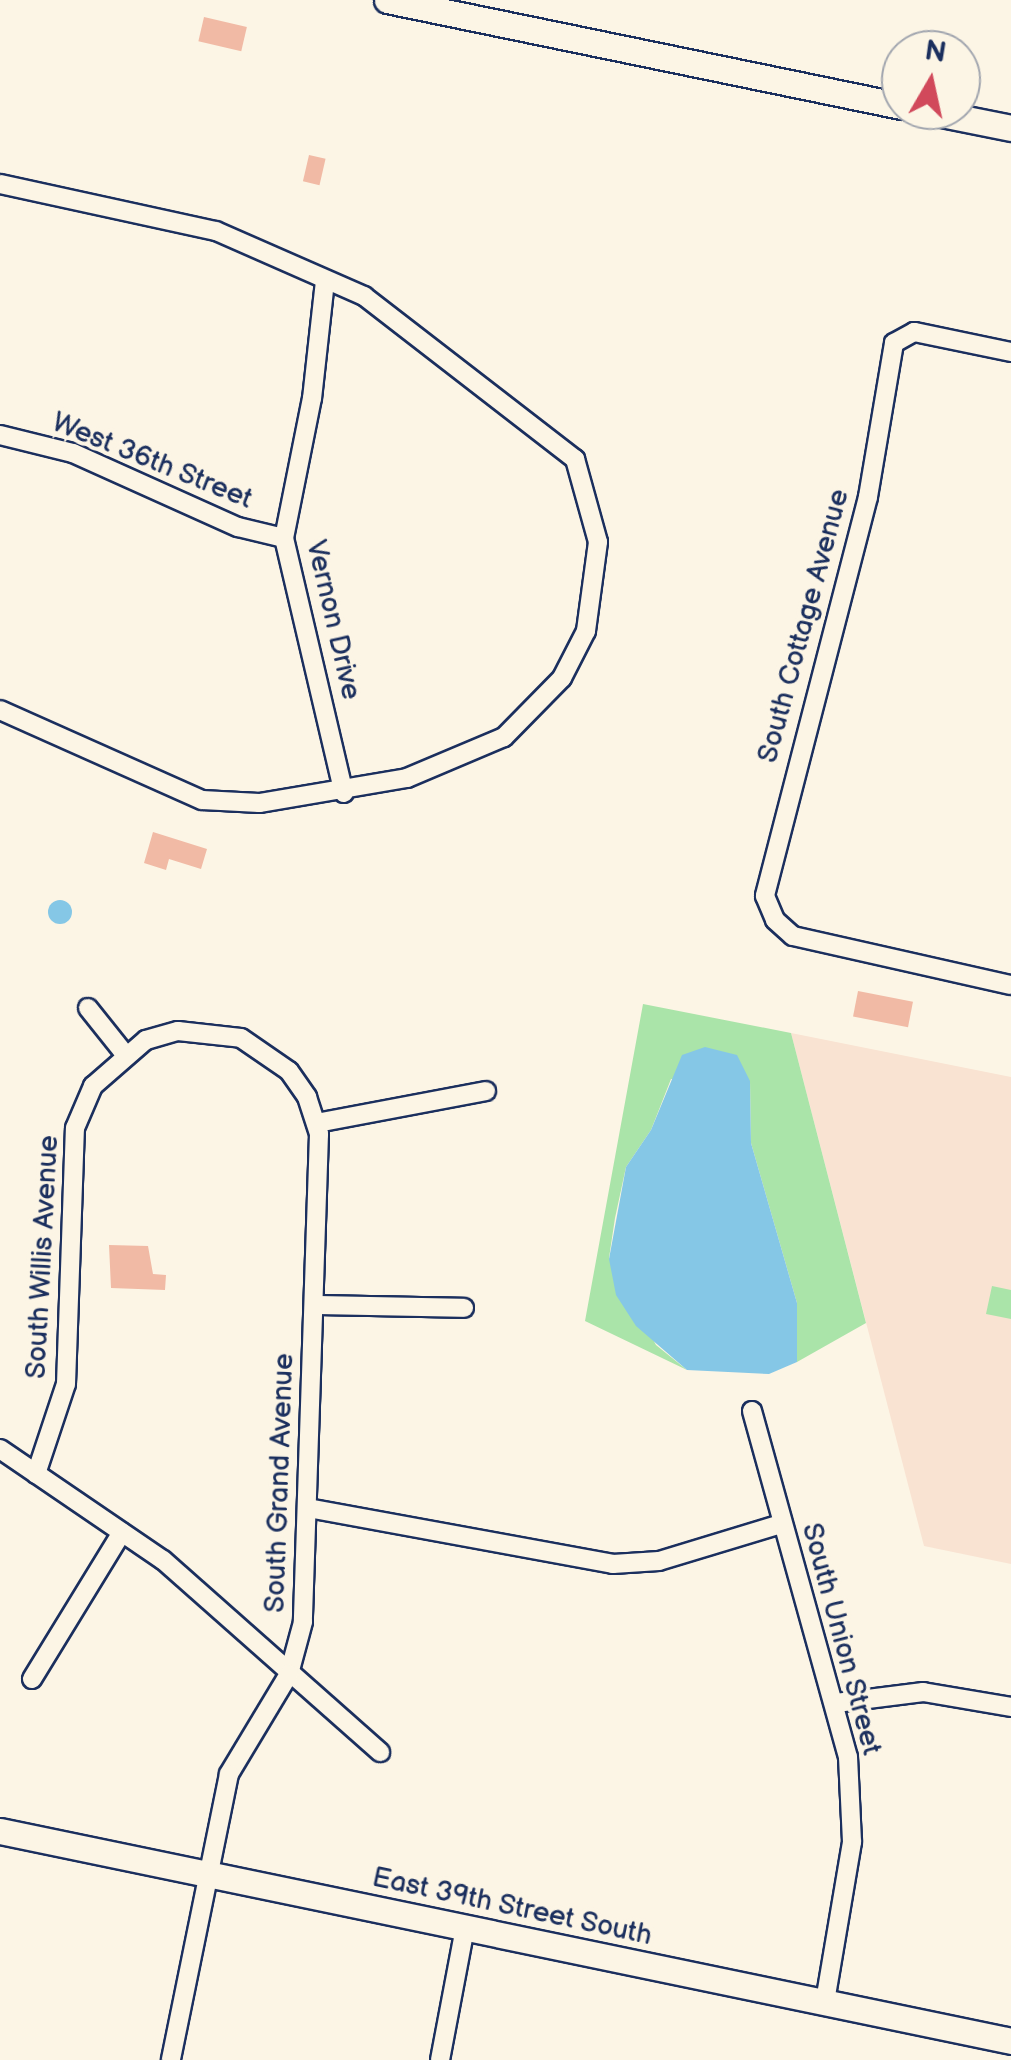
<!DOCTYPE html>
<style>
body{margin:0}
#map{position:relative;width:1011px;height:2060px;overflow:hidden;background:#fcf5e5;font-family:"Balsamiq Sans",sans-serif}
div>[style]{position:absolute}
.built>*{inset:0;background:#f9e3d2}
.green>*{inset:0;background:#aae4a9}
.water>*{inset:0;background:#85c7e6}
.round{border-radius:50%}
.building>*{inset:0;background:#f1baa5;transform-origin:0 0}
.roads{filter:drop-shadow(2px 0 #1b2f5e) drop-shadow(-2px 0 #1b2f5e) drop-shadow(0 2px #1b2f5e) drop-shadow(0 -2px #1b2f5e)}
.minor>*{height:18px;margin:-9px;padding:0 9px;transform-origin:9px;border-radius:9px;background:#fcf5e5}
.secondary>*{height:25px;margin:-12.5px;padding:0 12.5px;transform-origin:12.5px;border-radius:12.5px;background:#fcf5e5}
span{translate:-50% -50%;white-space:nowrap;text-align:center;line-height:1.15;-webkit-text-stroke:8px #fcf5e5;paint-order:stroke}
.street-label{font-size:28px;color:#1b2f5e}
.north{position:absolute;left:881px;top:30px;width:100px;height:100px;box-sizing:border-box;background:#fcf5e5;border:2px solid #a2a6af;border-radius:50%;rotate:9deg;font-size:28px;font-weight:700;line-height:40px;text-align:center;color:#1b2f5e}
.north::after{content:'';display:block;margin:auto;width:35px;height:45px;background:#d1495b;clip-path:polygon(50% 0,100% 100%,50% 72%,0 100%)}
</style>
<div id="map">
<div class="built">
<div style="clip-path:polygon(791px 1033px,1011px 1077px,1011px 1564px,924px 1546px)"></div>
</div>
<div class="green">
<div style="clip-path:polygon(643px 1004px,791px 1033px,866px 1323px,797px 1362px,797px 1303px,751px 1143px,750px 1081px,671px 1079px,651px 1130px,626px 1167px,615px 1218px,609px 1258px,656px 1345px,687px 1370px,585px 1321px)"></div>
<div style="clip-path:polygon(992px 1286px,1011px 1290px,1011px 1319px,986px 1314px)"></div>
</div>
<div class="water">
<div class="round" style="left:48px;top:900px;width:24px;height:24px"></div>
<div style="clip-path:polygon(705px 1047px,737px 1055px,750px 1081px,751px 1143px,797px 1303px,797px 1362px,769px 1374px,687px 1370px,636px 1326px,616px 1295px,609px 1259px,626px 1167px,651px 1130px,682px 1055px)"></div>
</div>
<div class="building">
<div style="left:204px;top:17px;width:44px;height:25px;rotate:13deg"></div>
<div style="left:309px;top:155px;width:17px;height:27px;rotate:13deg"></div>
<div style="clip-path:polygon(153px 832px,207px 849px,201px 869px,169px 859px,166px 870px,144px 863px)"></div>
<div style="left:858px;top:991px;width:56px;height:26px;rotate:11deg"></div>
<div style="clip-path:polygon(109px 1245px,148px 1246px,153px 1274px,166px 1275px,165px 1290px,111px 1288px)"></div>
</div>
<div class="roads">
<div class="minor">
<div style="left:0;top:184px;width:221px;rotate:12.3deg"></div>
<div style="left:216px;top:231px;width:162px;rotate:23.7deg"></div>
<div style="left:364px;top:296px;width:267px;rotate:37.7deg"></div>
<div style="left:575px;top:459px;width:86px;rotate:74.5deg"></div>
<div style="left:598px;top:542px;width:90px;rotate:97.7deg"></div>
<div style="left:586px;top:631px;width:53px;rotate:117.1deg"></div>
<div style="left:562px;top:678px;width:83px;rotate:134.5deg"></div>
<div style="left:504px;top:737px;width:105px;rotate:157.1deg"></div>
<div style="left:407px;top:778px;width:150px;rotate:170.4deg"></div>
<div style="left:259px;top:803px;width:57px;rotate:-177deg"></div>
<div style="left:202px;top:800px;width:221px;rotate:-156deg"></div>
<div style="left:325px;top:281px;width:118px;rotate:96.3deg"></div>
<div style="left:312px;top:398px;width:143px;rotate:101.3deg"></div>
<div style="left:284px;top:538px;width:262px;rotate:76.8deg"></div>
<div style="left:1011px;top:352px;width:99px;rotate:-168.3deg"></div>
<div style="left:914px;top:332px;width:23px;rotate:151deg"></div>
<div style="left:894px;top:343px;width:156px;rotate:99.6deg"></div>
<div style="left:868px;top:497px;width:412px;rotate:104.5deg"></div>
<div style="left:765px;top:896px;width:26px;rotate:67deg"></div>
<div style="left:775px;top:920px;width:24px;rotate:42deg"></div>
<div style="left:793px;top:936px;width:223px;rotate:12.7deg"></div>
<div style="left:0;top:435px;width:75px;rotate:13.9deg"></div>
<div style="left:73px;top:453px;width:181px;rotate:24.2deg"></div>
<div style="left:238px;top:527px;width:47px;rotate:13.4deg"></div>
<div style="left:88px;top:1008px;width:58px;rotate:51.3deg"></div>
<div style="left:317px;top:1123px;width:172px;rotate:-10.7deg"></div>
<div style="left:314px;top:1305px;width:150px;rotate:1.1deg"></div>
<div style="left:752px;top:1411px;width:359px;rotate:74.5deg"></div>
<div style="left:848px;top:1757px;width:85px;rotate:87.3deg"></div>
<div style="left:852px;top:1842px;width:162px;rotate:99.6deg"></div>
<div style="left:0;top:1449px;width:197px;rotate:34.3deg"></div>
<div style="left:163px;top:1560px;width:290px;rotate:41.5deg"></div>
<div style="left:36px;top:1474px;width:95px;rotate:-71.6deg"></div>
<div style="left:66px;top:1384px;width:256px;rotate:-88deg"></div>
<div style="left:75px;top:1128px;width:46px;rotate:-66.8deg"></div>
<div style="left:93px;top:1086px;width:70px;rotate:-41deg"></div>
<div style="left:146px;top:1040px;width:33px;rotate:-16deg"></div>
<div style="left:178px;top:1031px;width:63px;rotate:6.3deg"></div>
<div style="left:241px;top:1038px;width:58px;rotate:34.5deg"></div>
<div style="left:289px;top:1071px;width:32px;rotate:55deg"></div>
<div style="left:307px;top:1097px;width:39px;rotate:72deg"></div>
<div style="left:319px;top:1134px;width:488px;rotate:91.9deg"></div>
<div style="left:303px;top:1622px;width:54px;rotate:105.1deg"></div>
<div style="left:289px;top:1674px;width:117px;rotate:121deg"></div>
<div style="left:229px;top:1774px;width:292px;rotate:101.5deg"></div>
<div style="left:308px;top:1508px;width:310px;rotate:10.4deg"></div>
<div style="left:613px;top:1564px;width:46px;rotate:-3.7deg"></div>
<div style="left:659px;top:1561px;width:127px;rotate:-16.9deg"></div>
<div style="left:32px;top:1679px;width:172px;rotate:-58.5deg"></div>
<div style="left:836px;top:1703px;width:88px;rotate:-7.2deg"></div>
<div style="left:923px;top:1692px;width:89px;rotate:9.7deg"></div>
<div style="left:440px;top:2060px;width:134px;rotate:-79.3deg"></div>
</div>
<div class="secondary">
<div style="left:387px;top:0;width:525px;rotate:11.65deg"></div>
<div style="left:921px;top:110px;width:92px;rotate:11.3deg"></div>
<div style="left:0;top:1831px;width:1033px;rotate:11.73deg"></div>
</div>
</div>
<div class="street-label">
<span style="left:152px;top:461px;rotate:22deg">West 36th Street</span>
<span style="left:333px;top:620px;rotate:77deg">Vernon Drive</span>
<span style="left:804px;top:626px;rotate:-75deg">South Cottage Avenue</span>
<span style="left:43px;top:1257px;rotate:-87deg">South Willis Avenue</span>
<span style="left:280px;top:1483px;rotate:-88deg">South Grand Avenue</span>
<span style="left:841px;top:1639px;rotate:75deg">South Union Street</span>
<span style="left:512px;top:1907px;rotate:12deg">East 39th Street South</span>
</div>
<div class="north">N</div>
</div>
